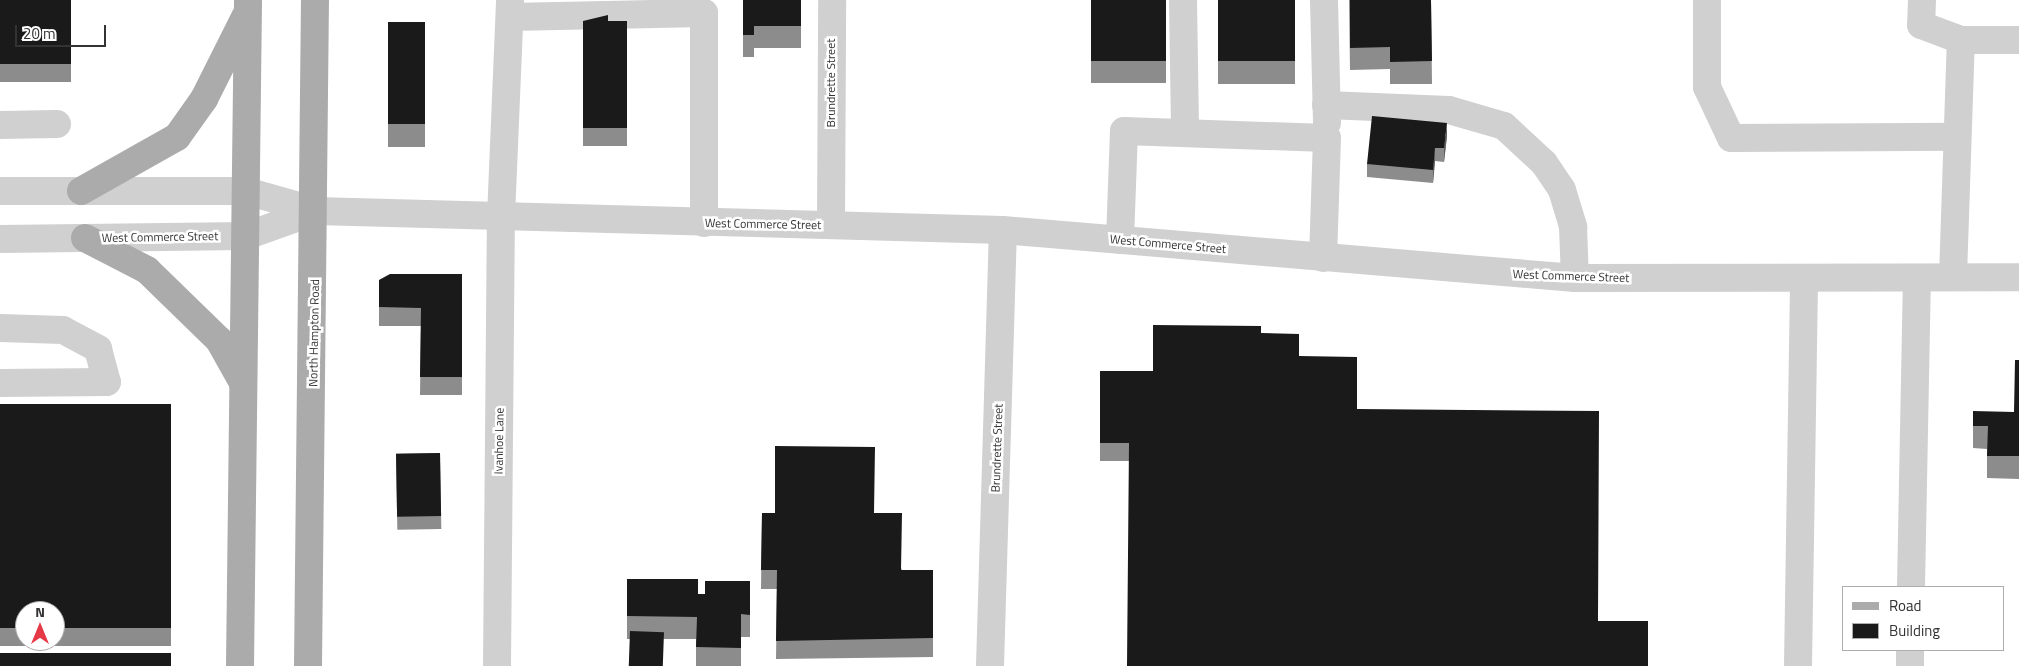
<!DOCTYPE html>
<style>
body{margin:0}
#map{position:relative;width:2019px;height:666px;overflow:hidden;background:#fff;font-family:"Titillium Web",sans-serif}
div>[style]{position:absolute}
.minor>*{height:28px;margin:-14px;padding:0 14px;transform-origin:14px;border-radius:14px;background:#d0d0d0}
.major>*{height:28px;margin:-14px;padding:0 14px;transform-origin:14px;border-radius:14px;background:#ababab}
.wall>*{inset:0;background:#8c8c8c;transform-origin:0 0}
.shaded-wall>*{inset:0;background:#5f5f5f}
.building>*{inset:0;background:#1a1a1a;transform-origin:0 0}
span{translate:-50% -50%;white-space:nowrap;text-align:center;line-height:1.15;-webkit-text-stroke:5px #fff;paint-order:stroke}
.street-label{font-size:12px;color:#333}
.legend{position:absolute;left:1842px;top:586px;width:162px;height:65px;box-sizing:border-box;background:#fff;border:1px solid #adadad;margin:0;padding:6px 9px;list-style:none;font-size:15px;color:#333}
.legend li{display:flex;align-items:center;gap:10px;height:25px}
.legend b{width:25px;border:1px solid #adadad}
.north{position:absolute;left:15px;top:601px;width:50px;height:50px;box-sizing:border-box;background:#fff;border:1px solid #adadad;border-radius:50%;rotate:0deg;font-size:14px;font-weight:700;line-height:20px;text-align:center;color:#333}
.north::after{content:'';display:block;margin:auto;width:18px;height:22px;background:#e63946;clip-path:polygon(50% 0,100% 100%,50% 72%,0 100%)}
.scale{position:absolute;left:15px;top:25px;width:91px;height:22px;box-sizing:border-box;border:2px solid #333;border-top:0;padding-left:6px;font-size:15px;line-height:18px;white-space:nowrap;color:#333;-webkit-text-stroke:4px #fff;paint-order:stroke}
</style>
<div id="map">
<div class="minor">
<div style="left:1183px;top:0;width:133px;rotate:89.1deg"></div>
<div style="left:1324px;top:0;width:123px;rotate:88.6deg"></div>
<div style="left:1707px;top:0;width:87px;rotate:90deg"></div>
<div style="left:1707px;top:87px;width:56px;rotate:64.8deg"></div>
<div style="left:1731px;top:138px;width:225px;rotate:-0.3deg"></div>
<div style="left:1922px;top:0;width:25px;rotate:92deg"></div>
<div style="left:1921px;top:25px;width:43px;rotate:20.6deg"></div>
<div style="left:510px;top:17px;width:194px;rotate:-1.2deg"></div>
<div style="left:704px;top:13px;width:210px;rotate:90deg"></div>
<div style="left:1326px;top:105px;width:123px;rotate:2.3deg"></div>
<div style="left:1449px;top:110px;width:57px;rotate:16.2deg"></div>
<div style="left:1504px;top:126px;width:54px;rotate:42.8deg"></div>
<div style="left:1544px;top:163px;width:32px;rotate:56deg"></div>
<div style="left:1562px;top:190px;width:39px;rotate:73deg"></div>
<div style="left:1573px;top:227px;width:51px;rotate:87.8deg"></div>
<div style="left:0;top:125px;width:57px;rotate:-1deg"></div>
<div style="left:0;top:191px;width:246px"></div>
<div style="left:246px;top:191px;width:73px;rotate:15.9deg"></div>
<div style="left:316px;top:211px;width:687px;rotate:1.58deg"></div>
<div style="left:1003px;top:230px;width:574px;rotate:4.8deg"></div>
<div style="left:1575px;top:278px;width:444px;rotate:-0.1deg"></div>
<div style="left:831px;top:225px;width:225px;rotate:-89.7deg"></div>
<div style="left:0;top:239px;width:246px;rotate:-0.7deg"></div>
<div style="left:246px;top:236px;width:74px;rotate:-19.7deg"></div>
<div style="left:1120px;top:240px;width:109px;rotate:-87.9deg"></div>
<div style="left:1124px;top:131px;width:203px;rotate:2deg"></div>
<div style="left:1327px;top:138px;width:120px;rotate:91.9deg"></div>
<div style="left:1953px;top:277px;width:237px;rotate:-88.1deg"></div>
<div style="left:1961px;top:40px;width:58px"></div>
<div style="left:0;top:328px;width:63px;rotate:1.8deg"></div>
<div style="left:63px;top:330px;width:40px;rotate:28deg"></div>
<div style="left:98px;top:349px;width:34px;rotate:75deg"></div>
<div style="left:107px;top:382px;width:107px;rotate:179.5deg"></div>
<div style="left:1911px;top:587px;width:309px;rotate:-88.9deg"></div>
<div style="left:497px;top:666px;width:449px;rotate:-89.5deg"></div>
<div style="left:501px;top:217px;width:217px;rotate:-87.6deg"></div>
<div style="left:990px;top:666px;width:436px;rotate:-88.3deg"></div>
<div style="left:1798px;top:666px;width:388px;rotate:-89.1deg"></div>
<div style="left:1910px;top:666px;width:16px;rotate:-90deg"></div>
</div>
<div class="major">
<div style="left:81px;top:191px;width:110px;rotate:-29.4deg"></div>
<div style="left:177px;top:137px;width:47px;rotate:-54.6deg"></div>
<div style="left:204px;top:99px;width:92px;rotate:-63.4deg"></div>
<div style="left:85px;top:238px;width:70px;rotate:27.3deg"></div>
<div style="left:147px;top:270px;width:100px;rotate:44.2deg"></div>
<div style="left:219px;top:340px;width:49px;rotate:60.8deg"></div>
<div style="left:240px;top:666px;width:666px;rotate:-89.31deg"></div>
<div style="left:308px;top:666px;width:666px;rotate:-89.4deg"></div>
</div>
<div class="wall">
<div style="left:0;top:0;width:71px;height:82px"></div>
<div style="clip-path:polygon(743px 0,801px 0,801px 48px,754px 48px,754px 57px,743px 57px)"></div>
<div style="left:1091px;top:0;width:75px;height:83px"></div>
<div style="left:1218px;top:0;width:77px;height:84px"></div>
<div style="clip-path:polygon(1349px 0,1431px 0,1432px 84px,1390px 84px,1390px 69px,1350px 70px)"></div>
<div style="left:583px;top:21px;width:44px;height:125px"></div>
<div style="left:388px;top:22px;width:37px;height:125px"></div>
<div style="clip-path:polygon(1447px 136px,1444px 162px,1435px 161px,1433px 183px,1367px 177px,1367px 164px)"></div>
<div style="clip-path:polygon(462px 274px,462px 395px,420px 395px,421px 326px,379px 326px,379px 280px)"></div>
<div style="clip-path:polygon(1261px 333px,1357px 409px,1598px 621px,1648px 666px,1129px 461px,1100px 461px,1100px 371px,1153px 371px)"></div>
<div style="clip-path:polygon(2019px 360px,2019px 479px,1987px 478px,1987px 449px,1973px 448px,1973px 426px,2014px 412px)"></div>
<div style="clip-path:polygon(evenodd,0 404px,171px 404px,171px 646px,0 646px,0 404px,25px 611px,55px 611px,55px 641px,25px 641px,25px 611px)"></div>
<div style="left:440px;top:453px;width:76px;height:44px;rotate:89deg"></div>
<div style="clip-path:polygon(762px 513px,874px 513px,902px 570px,933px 570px,933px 657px,776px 659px,777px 589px,761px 589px)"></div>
<div style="clip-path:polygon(627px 579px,698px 594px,705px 594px,750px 581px,750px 637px,741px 637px,741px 666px,696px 666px,696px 639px,627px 639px)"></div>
</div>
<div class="shaded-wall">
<div style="clip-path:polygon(1447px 123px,1447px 136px,1444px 162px,1444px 148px)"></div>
<div style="clip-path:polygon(1435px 148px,1435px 161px,1433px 183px,1433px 170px)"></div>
</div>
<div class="building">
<div style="left:0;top:0;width:71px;height:64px"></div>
<div style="clip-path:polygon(743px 0,801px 0,801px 26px,754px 26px,754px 35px,743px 35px)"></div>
<div style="left:1091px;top:0;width:75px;height:61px"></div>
<div style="left:1218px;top:0;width:77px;height:61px"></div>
<div style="clip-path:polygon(1350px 0,1431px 0,1432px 61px,1390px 62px,1390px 47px,1350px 48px)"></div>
<div style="clip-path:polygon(608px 15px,608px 21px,627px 21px,627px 128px,583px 128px,583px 21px)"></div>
<div style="left:388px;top:22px;width:37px;height:102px"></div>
<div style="clip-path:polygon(1372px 116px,1447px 123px,1444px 148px,1435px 148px,1433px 170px,1367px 164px)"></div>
<div style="clip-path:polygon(390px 274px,462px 274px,462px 377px,420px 377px,421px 308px,379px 307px,379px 280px)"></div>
<div style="clip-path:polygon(1153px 325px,1261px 326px,1261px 333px,1299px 334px,1299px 356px,1357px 357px,1357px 409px,1599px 411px,1598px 621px,1648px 621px,1648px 666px,1127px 666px,1129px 443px,1100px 443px,1100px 371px,1153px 371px)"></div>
<div style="clip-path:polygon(2015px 360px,2019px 360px,2019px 456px,1987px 456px,1988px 426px,1973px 426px,1973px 411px,2014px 412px)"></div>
<div style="clip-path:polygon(0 404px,171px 404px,171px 628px,55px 628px,55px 611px,25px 611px,25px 628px,0 628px)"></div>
<div style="clip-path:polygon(775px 446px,875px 447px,874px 513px,902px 513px,901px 570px,933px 570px,933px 638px,776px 641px,777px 570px,761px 570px,762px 513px,775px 513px)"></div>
<div style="left:440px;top:453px;width:63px;height:44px;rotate:89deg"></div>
<div style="clip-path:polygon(627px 579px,698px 579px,698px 594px,705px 594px,705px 581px,750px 581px,750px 615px,741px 614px,741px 648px,696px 647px,697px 617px,627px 616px)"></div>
<div style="left:630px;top:631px;width:34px;height:35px;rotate:2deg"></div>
<div style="left:0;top:653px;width:171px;height:13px"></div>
</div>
<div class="street-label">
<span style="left:831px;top:83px;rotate:-90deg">Brundrette Street</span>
<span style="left:763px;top:224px;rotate:1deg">West Commerce Street</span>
<span style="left:160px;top:237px;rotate:-1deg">West Commerce Street</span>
<span style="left:1168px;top:244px;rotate:5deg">West Commerce Street</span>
<span style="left:1571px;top:276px;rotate:2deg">West Commerce Street</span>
<span style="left:314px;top:333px;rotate:-89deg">North Hampton Road</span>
<span style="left:499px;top:441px;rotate:-89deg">Ivanhoe Lane</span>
<span style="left:997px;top:448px;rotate:-88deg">Brundrette Street</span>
</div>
<ul class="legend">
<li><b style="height:6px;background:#ababab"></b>Road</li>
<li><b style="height:14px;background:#1a1a1a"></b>Building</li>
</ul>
<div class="north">N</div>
<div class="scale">20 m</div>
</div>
